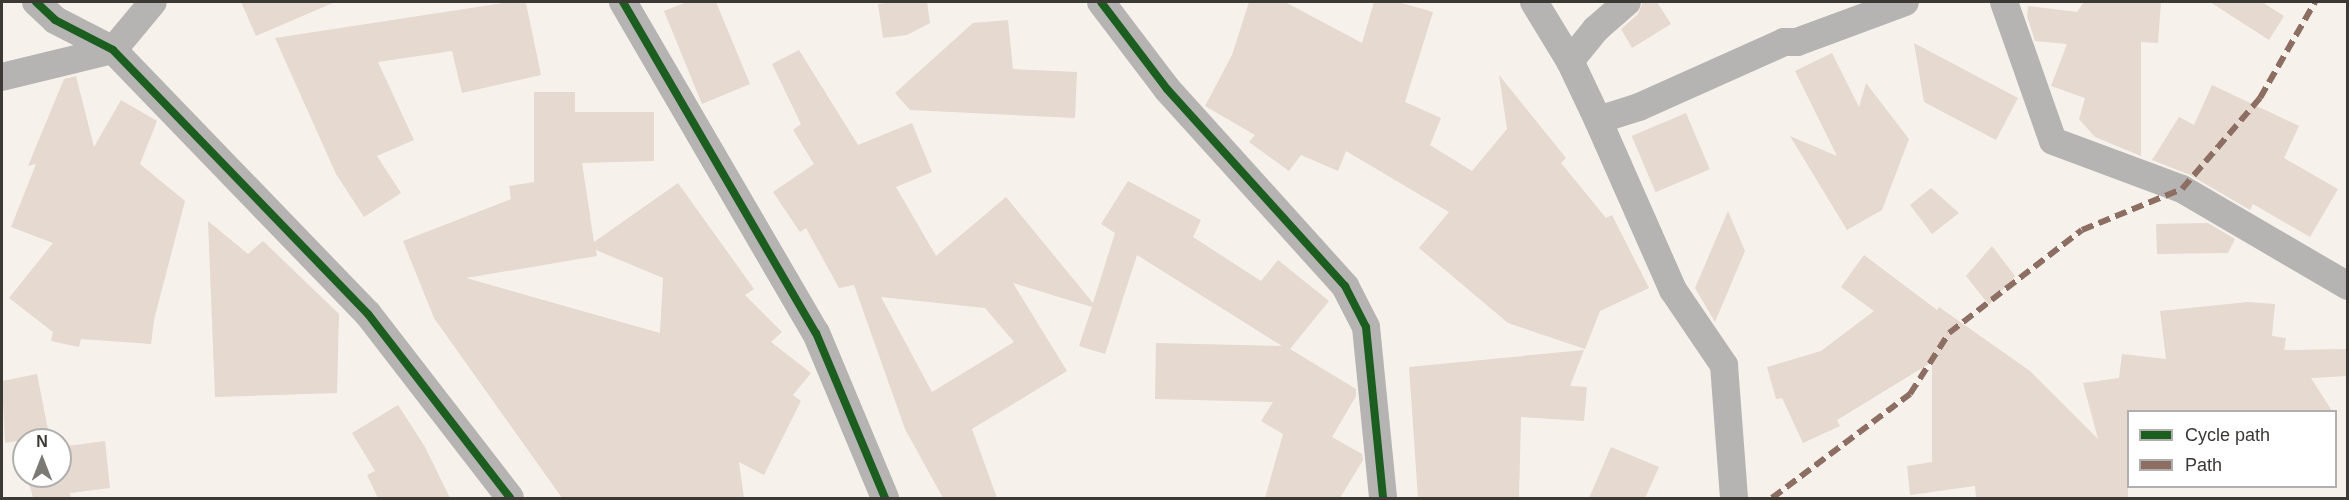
<!DOCTYPE html>
<style>
body{margin:0}
#map{position:relative;width:2349px;height:500px;overflow:hidden;background:#f7f1ec;font-family:Helvetica,sans-serif}
div>[style]{position:absolute}
.building>*{inset:0;background:#e5d9d0;transform-origin:0 0}
.minor>*{height:28px;margin:-14px;padding:0 14px;transform-origin:14px;border-radius:14px;background:#b6b4b2}
.quiet>*{height:6px;margin-top:-3px;transform-origin:0;background:repeating-linear-gradient(90deg,#8d6e63 0 12px,transparent 0 18px)}
.cycleway>*{height:8px;margin:-4px;padding:0 4px;transform-origin:4px;border-radius:4px;background:#1b5e20}
span{translate:-50% -50%;white-space:nowrap;text-align:center;line-height:1.15;-webkit-text-stroke:6px #fff;paint-order:stroke}
.frame{position:absolute;inset:0;border:3px solid #3c3834;pointer-events:none}
.legend{position:absolute;left:2127px;top:410px;width:210px;height:78px;box-sizing:border-box;background:#fff;border:2px solid #b1afae;margin:0;padding:8px 10px;list-style:none;font-size:18px;color:#3c3834}
.legend li{display:flex;align-items:center;gap:12px;height:30px}
.legend b{width:30px;border:2px solid #b1afae}
.north{position:absolute;left:12px;top:428px;width:60px;height:60px;box-sizing:border-box;background:#fff;border:2px solid #b1afae;border-radius:50%;rotate:0deg;font-size:16px;font-weight:700;line-height:24px;text-align:center;color:#3c3834}
.north::after{content:'';display:block;margin:auto;width:21px;height:27px;background:#7d7974;clip-path:polygon(50% 0,100% 100%,50% 72%,0 100%)}
</style>
<div id="map">
<div class="building">
<div style="clip-path:polygon(241px 2px,335px 2px,256px 36px)"></div>
<div style="clip-path:polygon(510px 2px,526px 3px,541px 75px,462px 93px,452px 51px,378px 62px,414px 140px,377px 156px,401px 193px,364px 217px,336px 174px,275px 38px)"></div>
<div style="clip-path:polygon(687px 2px,716px 2px,750px 84px,702px 104px,664px 11px)"></div>
<div style="clip-path:polygon(895px 2px,927px 2px,930px 23px,907px 35px,883px 38px,878px 4px)"></div>
<div style="clip-path:polygon(1249px 2px,1285px 2px,1362px 43px,1374px 2px,1398px 2px,1433px 12px,1405px 102px,1441px 118px,1430px 145px,1472px 171px,1507px 129px,1499px 75px,1566px 158px,1561px 163px,1606px 218px,1612px 215px,1649px 288px,1600px 311px,1585px 349px,1508px 323px,1419px 248px,1449px 212px,1346px 151px,1338px 171px,1301px 155px,1289px 171px,1249px 142px,1255px 135px,1205px 106px,1232px 55px)"></div>
<div style="clip-path:polygon(1643px 2px,1657px 2px,1671px 24px,1632px 48px,1621px 29px,1638px 14px)"></div>
<div style="clip-path:polygon(2084px 2px,2161px 2px,2158px 43px,2141px 42px,2141px 156px,2095px 137px,2079px 119px,2085px 98px,2051px 86px,2067px 44px,2035px 41px,2027px 16px,2028px 6px,2077px 12px)"></div>
<div style="clip-path:polygon(2210px 2px,2262px 2px,2284px 16px,2269px 40px)"></div>
<div style="clip-path:polygon(1008px 20px,1013px 69px,1077px 72px,1075px 118px,910px 110px,895px 93px,973px 23px)"></div>
<div style="clip-path:polygon(1914px 43px,2018px 98px,1996px 140px,1924px 102px)"></div>
<div style="clip-path:polygon(evenodd,799px 50px,858px 145px,912px 123px,932px 172px,896px 187px,936px 256px,1006px 197px,1093px 303px,1115px 233px,1101px 224px,1128px 181px,1201px 220px,1193px 237px,1261px 281px,1278px 260px,1329px 301px,1290px 349px,1356px 389px,1356px 396px,1332px 437px,1362px 454px,1363px 460px,1340px 498px,1265px 498px,1283px 434px,1261px 421px,1273px 402px,1155px 399px,1156px 343px,1282px 346px,1137px 255px,1105px 354px,1079px 346px,1092px 307px,1013px 283px,1067px 371px,972px 429px,997px 498px,943px 498px,905px 429px,854px 285px,839px 288px,806px 228px,800px 232px,773px 192px,814px 164px,793px 130px,801px 124px,772px 64px,799px 50px,881px 297px,985px 308px,1014px 342px,932px 392px,881px 297px)"></div>
<div style="clip-path:polygon(1832px 53px,1859px 107px,1866px 83px,1909px 139px,1882px 210px,1847px 230px,1790px 136px,1837px 156px,1795px 71px)"></div>
<div style="clip-path:polygon(76px 76px,94px 147px,121px 100px,157px 121px,140px 164px,185px 201px,154px 320px,151px 344px,81px 339px,79px 347px,51px 341px,53px 332px,9px 298px,53px 243px,11px 227px,36px 164px,28px 166px,64px 79px)"></div>
<div style="clip-path:polygon(2212px 85px,2299px 126px,2284px 158px,2338px 189px,2310px 237px,2253px 204px,2250px 210px,2190px 175px,2152px 160px,2179px 117px,2194px 125px)"></div>
<div style="clip-path:polygon(evenodd,534px 92px,575px 92px,575px 112px,654px 112px,654px 161px,582px 163px,594px 242px,678px 183px,754px 289px,745px 295px,782px 332px,771px 342px,811px 373px,793px 395px,801px 401px,764px 475px,739px 462px,744px 498px,562px 498px,434px 318px,403px 241px,511px 199px,509px 186px,534px 182px,534px 92px,596px 250px,663px 278px,660px 333px,466px 278px,597px 256px,596px 250px)"></div>
<div style="left:1686px;top:113px;width:61px;height:59px;rotate:67deg"></div>
<div style="clip-path:polygon(1931px 188px,1959px 213px,1932px 234px,1910px 205px)"></div>
<div style="clip-path:polygon(1728px 211px,1745px 251px,1715px 322px,1695px 288px)"></div>
<div style="clip-path:polygon(208px 221px,248px 254px,263px 241px,339px 314px,337px 393px,215px 397px)"></div>
<div style="clip-path:polygon(2208px 223px,2235px 239px,2228px 253px,2157px 254px,2156px 224px)"></div>
<div style="clip-path:polygon(1992px 246px,2015px 276px,1989px 305px,1966px 276px)"></div>
<div style="clip-path:polygon(1864px 255px,1937px 310px,1939px 307px,2030px 371px,2098px 439px,2083px 383px,2119px 378px,2122px 354px,2166px 359px,2160px 311px,2248px 302px,2275px 304px,2272px 336px,2286px 338px,2284px 350px,2348px 349px,2348px 376px,2311px 378px,2332px 411px,2128px 411px,2128px 498px,1976px 498px,1975px 486px,1910px 495px,1907px 466px,1932px 462px,1932px 362px,1837px 420px,1840px 426px,1803px 443px,1782px 398px,1776px 399px,1767px 367px,1821px 351px,1874px 311px,1841px 287px)"></div>
<div style="clip-path:polygon(1584px 350px,1570px 386px,1587px 387px,1584px 421px,1521px 417px,1519px 498px,1418px 498px,1409px 367px)"></div>
<div style="clip-path:polygon(37px 374px,50px 440px,24px 440px,24px 466px,17px 441px,5px 443px,2px 381px)"></div>
<div style="clip-path:polygon(398px 405px,425px 447px,450px 498px,378px 498px,367px 475px,375px 471px,352px 433px)"></div>
<div style="clip-path:polygon(105px 441px,110px 488px,70px 493px,71px 498px,33px 498px,27px 476px,60px 476px,60px 447px)"></div>
<div style="clip-path:polygon(1611px 447px,1659px 467px,1645px 498px,1589px 498px)"></div>
</div>
<div class="minor">
<div style="left:36px;top:2px;width:26px;rotate:43deg"></div>
<div style="left:55px;top:20px;width:65px;rotate:27.3deg"></div>
<div style="left:113px;top:50px;width:367px;rotate:46deg"></div>
<div style="left:368px;top:314px;width:232px;rotate:52.3deg"></div>
<div style="left:623px;top:2px;width:383px;rotate:59.8deg"></div>
<div style="left:816px;top:333px;width:179px;rotate:67.3deg"></div>
<div style="left:1101px;top:2px;width:109px;rotate:52.8deg"></div>
<div style="left:1167px;top:89px;width:266px;rotate:47.9deg"></div>
<div style="left:1345px;top:286px;width:46px;rotate:62.9deg"></div>
<div style="left:1366px;top:327px;width:172px;rotate:84.3deg"></div>
<div style="left:1534px;top:2px;width:69px;rotate:58.6deg"></div>
<div style="left:1570px;top:61px;width:65px;rotate:64.6deg"></div>
<div style="left:1598px;top:120px;width:186px;rotate:66.2deg"></div>
<div style="left:1673px;top:290px;width:91px;rotate:55.8deg"></div>
<div style="left:1724px;top:365px;width:133px;rotate:85.7deg"></div>
<div style="left:2004px;top:2px;width:147px;rotate:70.6deg"></div>
<div style="left:2053px;top:141px;width:138px;rotate:20.4deg"></div>
<div style="left:2182px;top:189px;width:192px;rotate:30.3deg"></div>
<div style="left:1570px;top:61px;width:41px;rotate:-50.9deg"></div>
<div style="left:1596px;top:29px;width:41px;rotate:-41.1deg"></div>
<div style="left:2px;top:77px;width:114px;rotate:-13.7deg"></div>
<div style="left:113px;top:50px;width:62px;rotate:-50.2deg"></div>
<div style="left:1598px;top:120px;width:43px;rotate:-17.6deg"></div>
<div style="left:1639px;top:107px;width:159px;rotate:-24.1deg"></div>
<div style="left:1784px;top:42px;width:13px"></div>
<div style="left:1797px;top:42px;width:115px;rotate:-20.3deg"></div>
</div>
<div class="quiet">
<div style="left:1772px;top:498px;width:173px;rotate:-37deg"></div>
<div style="left:1910px;top:394px;width:72px;rotate:-57.4deg"></div>
<div style="left:1949px;top:333px;width:168px;rotate:-37.8deg"></div>
<div style="left:2082px;top:230px;width:108px;rotate:-22.3deg"></div>
<div style="left:2182px;top:189px;width:120px;rotate:-49.4deg"></div>
<div style="left:2260px;top:98px;width:111px;rotate:-60.2deg"></div>
</div>
<div class="cycleway">
<div style="left:36px;top:2px;width:26px;rotate:43deg"></div>
<div style="left:55px;top:20px;width:65px;rotate:27.3deg"></div>
<div style="left:113px;top:50px;width:367px;rotate:46deg"></div>
<div style="left:368px;top:314px;width:232px;rotate:52.3deg"></div>
<div style="left:623px;top:2px;width:383px;rotate:59.8deg"></div>
<div style="left:816px;top:333px;width:179px;rotate:67.3deg"></div>
<div style="left:1101px;top:2px;width:109px;rotate:52.8deg"></div>
<div style="left:1167px;top:89px;width:266px;rotate:47.9deg"></div>
<div style="left:1345px;top:286px;width:46px;rotate:62.9deg"></div>
<div style="left:1366px;top:327px;width:172px;rotate:84.3deg"></div>
</div>
<div class="frame"></div>
<ul class="legend">
<li><b style="height:8px;background:#1b5e20"></b>Cycle path</li>
<li><b style="height:8px;background:#8d6e63"></b>Path</li>
</ul>
<div class="north">N</div>
</div>
